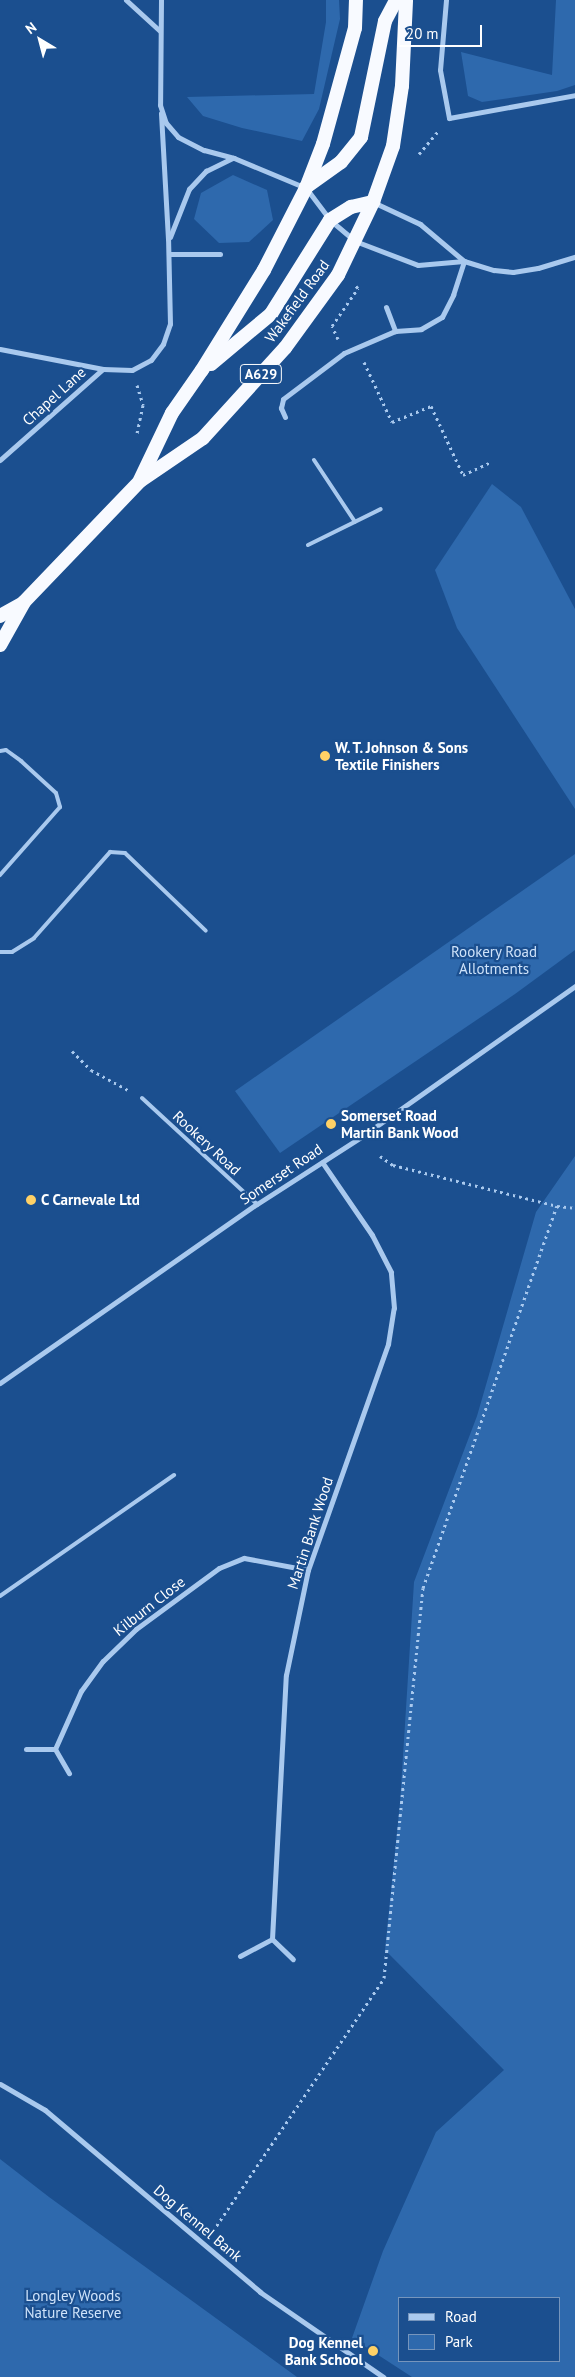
<!DOCTYPE html>
<style>
body{margin:0}
#map{position:relative;width:575px;height:2377px;overflow:hidden;background:#1b4f8f;font-family:"PT Sans",sans-serif}
div>[style]{position:absolute}
.green>*{inset:0;background:#2e69ad}
.path>*{height:3px;margin-top:-1.5px;transform-origin:0;background:repeating-linear-gradient(90deg,#a9c9ee 0 2.5px,transparent 0 6.5px)}
.service>*{height:4px;margin:-2px;padding:0 2px;transform-origin:2px;border-radius:2px;background:#a9c9ee}
.minor>*{height:5px;margin:-2.5px;padding:0 2.5px;transform-origin:2.5px;border-radius:2.5px;background:#a9c9ee}
.trunk>*{height:14px;margin:-7px;padding:0 7px;transform-origin:7px;border-radius:7px;background:#f8faff}
.dots>*{width:14px;height:14px;translate:-50% -50%;box-sizing:border-box;border:2px solid #1b4f8f;border-radius:50%}
span{translate:-50% -50%;white-space:nowrap;text-align:center;line-height:1.15;-webkit-text-stroke:4.5px #1b4f8f;paint-order:stroke}
.shield-label span{padding:1px 4px;background:#1b4f8f;border:1px solid;border-radius:4px;-webkit-text-stroke-width:0}
.shield-label{font-size:14px;color:#fff;font-weight:700}
.street-label{font-size:15px;color:#fff}
.poi-label{font-size:15px;color:#fff;font-weight:700}
.left{translate:0 -50%;text-align:left}
.right{translate:-100% -50%;text-align:right}
.park-label{font-size:15px;color:#cfe3fa}
.legend{position:absolute;left:398px;top:2297px;width:162px;height:65px;box-sizing:border-box;background:#1b4f8f;border:1px solid #7695bc;margin:0;padding:6px 9px;list-style:none;font-size:15px;color:#fff}
.legend li{display:flex;align-items:center;gap:10px;height:25px}
.legend b{width:25px;border:1px solid #7695bc}
.north{position:absolute;left:15px;top:15px;width:50px;height:50px;-webkit-text-stroke:4px #1b4f8f;paint-order:stroke;rotate:323deg;font-size:14px;font-weight:700;line-height:20px;text-align:center;color:#fff}
.north::after{content:'';display:block;margin:auto;width:18px;height:22px;background:#fff;clip-path:polygon(50% 0,100% 100%,50% 72%,0 100%)}
.scale{position:absolute;left:398px;top:25px;width:84px;height:22px;box-sizing:border-box;border:2px solid #fff;border-top:0;padding-left:6px;font-size:15px;line-height:18px;white-space:nowrap;color:#fff;-webkit-text-stroke:4px #1b4f8f;paint-order:stroke}
</style>
<div id="map">
<div class="green">
<div style="clip-path:polygon(326px 0,339px 0,340px 19px,319px 109px,302px 141px,242px 128px,203px 116px,187px 97px,314px 94px,326px 22px)"></div>
<div style="clip-path:polygon(556px 0,575px 0,575px 85px,557px 91px,482px 102px,468px 96px,461px 52px,552px 75px)"></div>
<div style="clip-path:polygon(233px 175px,267px 190px,273px 220px,249px 242px,219px 243px,194px 219px,201px 193px)"></div>
<div style="clip-path:polygon(492px 484px,521px 507px,575px 609px,575px 809px,457px 628px,435px 570px)"></div>
<div style="clip-path:polygon(575px 854px,575px 950px,515px 994px,280px 1153px,235px 1091px)"></div>
<div style="clip-path:polygon(evenodd,575px 1156px,575px 2377px,412px 2377px,352px 2338px,383px 2251px,436px 2132px,504px 2070px,385px 1950px,400px 1803px,414px 1582px,477px 1416px,536px 1212px,575px 1156px,399px 2298px,559px 2298px,559px 2361px,399px 2361px,399px 2298px)"></div>
<div style="clip-path:polygon(0 2159px,49px 2197px,297px 2377px,0 2377px)"></div>
</div>
<div class="path">
<div style="left:419px;top:154px;width:31px;rotate:-50deg"></div>
<div style="left:338px;top:339px;width:14px;rotate:-115deg"></div>
<div style="left:332px;top:326px;width:46px;rotate:-55.6deg"></div>
<div style="left:358px;top:288px;width:3px;rotate:-135deg"></div>
<div style="left:364px;top:362px;width:66px;rotate:65deg"></div>
<div style="left:392px;top:422px;width:42px;rotate:-22.3deg"></div>
<div style="left:431px;top:406px;width:76px;rotate:65.1deg"></div>
<div style="left:463px;top:475px;width:29px;rotate:-25deg"></div>
<div style="left:137px;top:385px;width:21px;rotate:73deg"></div>
<div style="left:143px;top:405px;width:30px;rotate:102deg"></div>
<div style="left:72px;top:1051px;width:27px;rotate:45deg"></div>
<div style="left:91px;top:1070px;width:42px;rotate:28.4deg"></div>
<div style="left:380px;top:1156px;width:16px;rotate:35deg"></div>
<div style="left:393px;top:1165px;width:169px;rotate:14deg"></div>
<div style="left:557px;top:1206px;width:18px;rotate:6deg"></div>
<div style="left:213px;top:2231px;width:305px;rotate:-55.9deg"></div>
<div style="left:384px;top:1978px;width:392px;rotate:-84.3deg"></div>
<div style="left:423px;top:1588px;width:405px;rotate:-70.7deg"></div>
</div>
<div class="service">
<div style="left:314px;top:460px;width:74px;rotate:56.5deg"></div>
<div style="left:308px;top:545px;width:81px;rotate:-26.3deg"></div>
<div style="left:0;top:751px;width:6px;rotate:-9deg"></div>
<div style="left:6px;top:750px;width:19px;rotate:36deg"></div>
<div style="left:21px;top:761px;width:47px;rotate:42.4deg"></div>
<div style="left:56px;top:793px;width:15px;rotate:74deg"></div>
<div style="left:60px;top:807px;width:91px;rotate:131.4deg"></div>
<div style="left:0;top:952px;width:12px"></div>
<div style="left:12px;top:952px;width:26px;rotate:-32deg"></div>
<div style="left:34px;top:938px;width:115px;rotate:-48.5deg"></div>
<div style="left:110px;top:852px;width:15px;rotate:4deg"></div>
<div style="left:125px;top:853px;width:112px;rotate:43.9deg"></div>
<div style="left:142px;top:1098px;width:156px;rotate:42.7deg"></div>
<div style="left:0;top:1596px;width:212px;rotate:-34.8deg"></div>
</div>
<div class="minor">
<div style="left:126px;top:0;width:46px;rotate:42.4deg"></div>
<div style="left:161px;top:0;width:105px;rotate:90.5deg"></div>
<div style="left:160px;top:105px;width:19px;rotate:72deg"></div>
<div style="left:166px;top:123px;width:18px;rotate:49deg"></div>
<div style="left:178px;top:137px;width:29px;rotate:27deg"></div>
<div style="left:204px;top:150px;width:31px;rotate:15deg"></div>
<div style="left:234px;top:158px;width:78px;rotate:22.6deg"></div>
<div style="left:306px;top:188px;width:40px;rotate:53deg"></div>
<div style="left:330px;top:220px;width:33px;rotate:40deg"></div>
<div style="left:355px;top:241px;width:67px;rotate:20.9deg"></div>
<div style="left:418px;top:265px;width:46px;rotate:-5deg"></div>
<div style="left:464px;top:261px;width:31px;rotate:17deg"></div>
<div style="left:494px;top:270px;width:19px;rotate:6deg"></div>
<div style="left:513px;top:272px;width:25px;rotate:-9deg"></div>
<div style="left:538px;top:268px;width:39px;rotate:-17deg"></div>
<div style="left:446px;top:0;width:70px;rotate:94.9deg"></div>
<div style="left:440px;top:70px;width:49px;rotate:79.4deg"></div>
<div style="left:449px;top:118px;width:128px;rotate:-10.3deg"></div>
<div style="left:375px;top:203px;width:50px;rotate:25deg"></div>
<div style="left:420px;top:224px;width:57px;rotate:40.1deg"></div>
<div style="left:170px;top:237px;width:52px;rotate:-68.4deg"></div>
<div style="left:189px;top:189px;width:25px;rotate:-47deg"></div>
<div style="left:206px;top:171px;width:30px;rotate:-26deg"></div>
<div style="left:169px;top:254px;width:51px"></div>
<div style="left:386px;top:307px;width:26px;rotate:69deg"></div>
<div style="left:0;top:349px;width:105px;rotate:11deg"></div>
<div style="left:103px;top:369px;width:29px;rotate:2deg"></div>
<div style="left:132px;top:370px;width:21px;rotate:-28deg"></div>
<div style="left:151px;top:360px;width:20px;rotate:-53deg"></div>
<div style="left:163px;top:344px;width:21px;rotate:-71deg"></div>
<div style="left:170px;top:324px;width:85px;rotate:-91.3deg"></div>
<div style="left:168px;top:239px;width:126px;rotate:-93.2deg"></div>
<div style="left:285px;top:417px;width:10px;rotate:-114deg"></div>
<div style="left:281px;top:408px;width:9px;rotate:-77deg"></div>
<div style="left:283px;top:399px;width:76px;rotate:-37deg"></div>
<div style="left:344px;top:353px;width:56px;rotate:-23.3deg"></div>
<div style="left:395px;top:331px;width:26px;rotate:-4deg"></div>
<div style="left:421px;top:329px;width:24px;rotate:-30deg"></div>
<div style="left:442px;top:317px;width:25px;rotate:-63deg"></div>
<div style="left:453px;top:295px;width:36px;rotate:-72deg"></div>
<div style="left:0;top:460px;width:137px;rotate:-41.5deg"></div>
<div style="left:0;top:1383px;width:313px;rotate:-34.9deg"></div>
<div style="left:257px;top:1204px;width:124px;rotate:-32.8deg"></div>
<div style="left:361px;top:1137px;width:262px;rotate:-35.2deg"></div>
<div style="left:26px;top:1749px;width:29px"></div>
<div style="left:55px;top:1749px;width:64px;rotate:-65.9deg"></div>
<div style="left:81px;top:1691px;width:37px;rotate:-54deg"></div>
<div style="left:103px;top:1661px;width:46px;rotate:-44.1deg"></div>
<div style="left:136px;top:1629px;width:103px;rotate:-36.3deg"></div>
<div style="left:219px;top:1568px;width:27px;rotate:-22deg"></div>
<div style="left:244px;top:1558px;width:65px;rotate:10.6deg"></div>
<div style="left:55px;top:1749px;width:28px;rotate:60deg"></div>
<div style="left:272px;top:1939px;width:29px;rotate:44deg"></div>
<div style="left:240px;top:1956px;width:36px;rotate:-28deg"></div>
<div style="left:272px;top:1939px;width:264px;rotate:-87deg"></div>
<div style="left:286px;top:1675px;width:107px;rotate:-78.2deg"></div>
<div style="left:308px;top:1570px;width:240px;rotate:-70.5deg"></div>
<div style="left:388px;top:1344px;width:36px;rotate:-81deg"></div>
<div style="left:394px;top:1308px;width:36px;rotate:-95deg"></div>
<div style="left:391px;top:1272px;width:42px;rotate:-117.2deg"></div>
<div style="left:372px;top:1235px;width:88px;rotate:-124.4deg"></div>
<div style="left:0;top:2084px;width:52px;rotate:30deg"></div>
<div style="left:45px;top:2110px;width:282px;rotate:40.2deg"></div>
<div style="left:260px;top:2292px;width:150px;rotate:34.6deg"></div>
</div>
<div class="trunk">
<div style="left:306px;top:187px;width:43px;rotate:-35.5deg"></div>
<div style="left:341px;top:162px;width:32px;rotate:-51deg"></div>
<div style="left:361px;top:137px;width:118px;rotate:-78.3deg"></div>
<div style="left:385px;top:21px;width:24px;rotate:-62deg"></div>
<div style="left:211px;top:364px;width:78px;rotate:-39.8deg"></div>
<div style="left:271px;top:314px;width:111px;rotate:-57.9deg"></div>
<div style="left:330px;top:220px;width:25px;rotate:-32deg"></div>
<div style="left:351px;top:207px;width:23px;rotate:-13deg"></div>
<div style="left:140px;top:480px;width:74px;rotate:-64.5deg"></div>
<div style="left:172px;top:413px;width:52px;rotate:-55.1deg"></div>
<div style="left:202px;top:370px;width:118px;rotate:-58.2deg"></div>
<div style="left:264px;top:270px;width:92px;rotate:-62.9deg"></div>
<div style="left:306px;top:188px;width:47px;rotate:-68.9deg"></div>
<div style="left:323px;top:144px;width:120px;rotate:-74.6deg"></div>
<div style="left:355px;top:28px;width:28px;rotate:-88deg"></div>
<div style="left:0;top:616px;width:26px;rotate:-29deg"></div>
<div style="left:0;top:645px;width:49px;rotate:-60.8deg"></div>
<div style="left:24px;top:602px;width:168px;rotate:-46.2deg"></div>
<div style="left:140px;top:481px;width:76px;rotate:-34.3deg"></div>
<div style="left:203px;top:438px;width:122px;rotate:-47.7deg"></div>
<div style="left:285px;top:348px;width:90px;rotate:-54deg"></div>
<div style="left:338px;top:275px;width:81px;rotate:-64.4deg"></div>
<div style="left:373px;top:202px;width:59px;rotate:-70.3deg"></div>
<div style="left:393px;top:146px;width:61px;rotate:-81.5deg"></div>
<div style="left:402px;top:86px;width:86px;rotate:-87.3deg"></div>
</div>
<div class="dots">
<div style="left:325px;top:756px;background:#ffd166"></div>
<div style="left:331px;top:1124px;background:#ffd166"></div>
<div style="left:31px;top:1200px;background:#ffd166"></div>
<div style="left:373px;top:2351px;background:#ffd166"></div>
</div>
<div class="shield-label">
<span style="left:261px;top:374px">A629</span>
</div>
<div class="street-label">
<span style="left:297px;top:301px;rotate:-54deg">Wakefield Road</span>
<span style="left:54px;top:396px;rotate:-42deg">Chapel Lane</span>
<span style="left:207px;top:1143px;rotate:43deg">Rookery Road</span>
<span style="left:281px;top:1174px;rotate:-34deg">Somerset Road</span>
<span style="left:310px;top:1533px;rotate:-72deg">Martin Bank Wood</span>
<span style="left:149px;top:1606px;rotate:-38deg">Kilburn Close</span>
<span style="left:198px;top:2223px;rotate:40deg">Dog Kennel Bank</span>
</div>
<div class="poi-label">
<span class="left" style="left:335px;top:756px">W. T. Johnson &amp; Sons<br>Textile Finishers</span>
<span class="left" style="left:341px;top:1124px">Somerset Road<br>Martin Bank Wood</span>
<span class="left" style="left:41px;top:1200px">C Carnevale Ltd</span>
<span class="right" style="left:363px;top:2351px">Dog Kennel<br>Bank School</span>
</div>
<div class="park-label">
<span style="left:494px;top:960px">Rookery Road<br>Allotments</span>
<span style="left:73px;top:2304px">Longley Woods<br>Nature Reserve</span>
</div>
<ul class="legend">
<li><b style="height:6px;background:#a9c9ee"></b>Road</li>
<li><b style="height:14px;background:#2e69ad"></b>Park</li>
</ul>
<div class="north">N</div>
<div class="scale">20 m</div>
</div>
